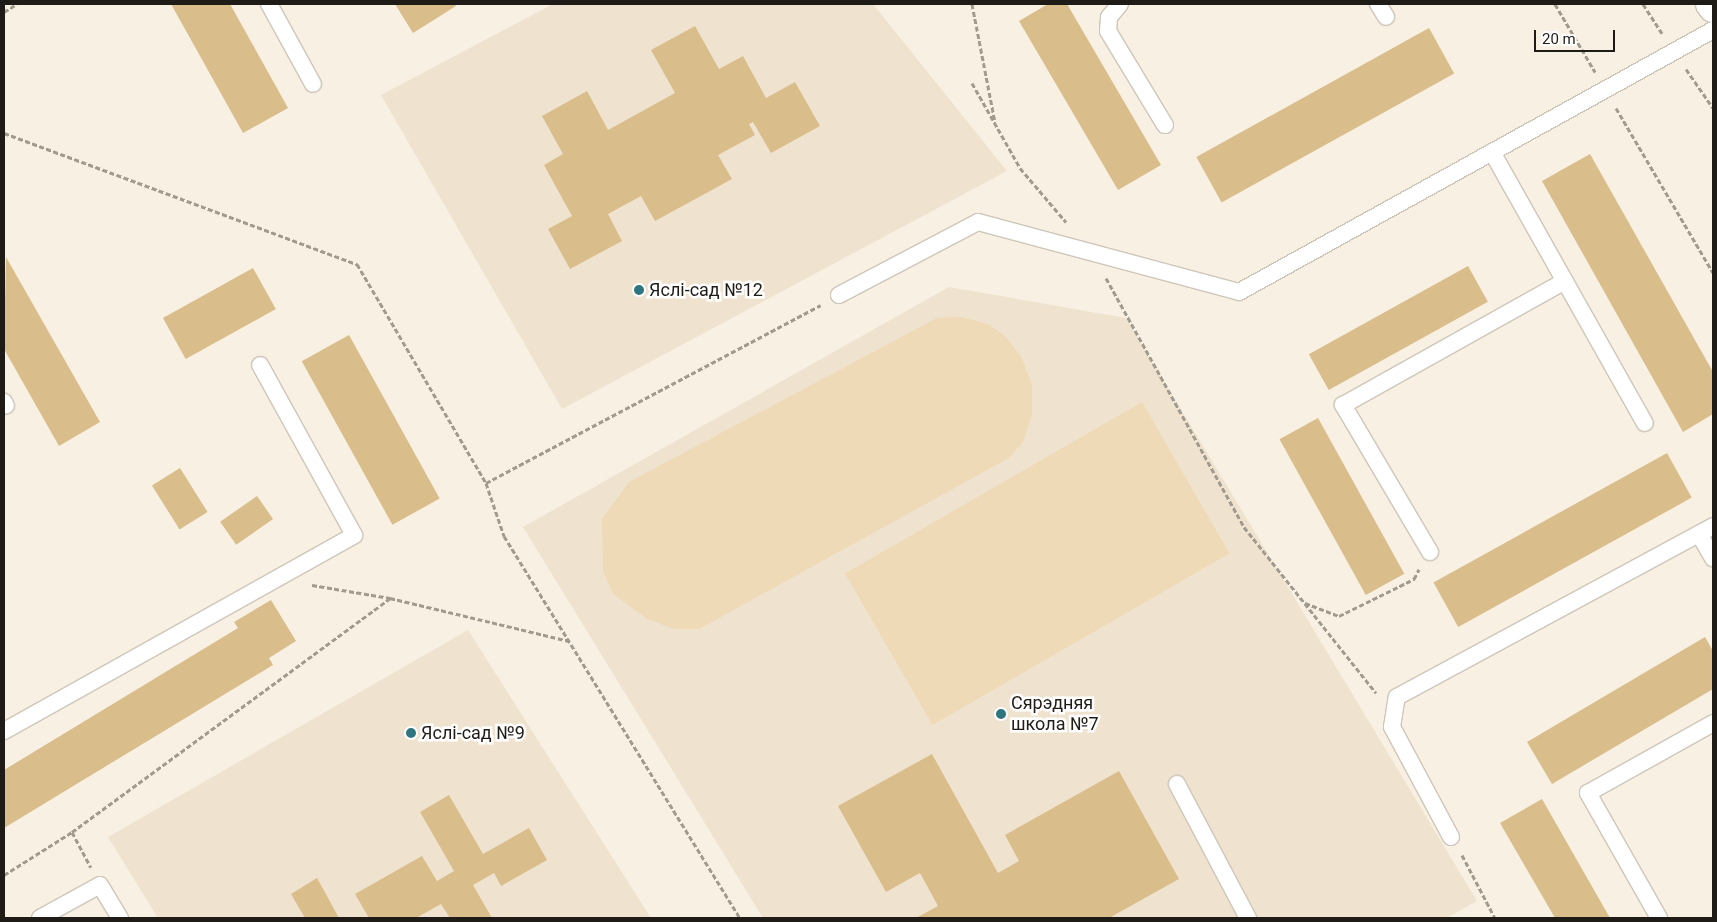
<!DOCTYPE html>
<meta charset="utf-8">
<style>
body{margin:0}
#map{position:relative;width:1717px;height:922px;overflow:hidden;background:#f8f0e2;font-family:Roboto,sans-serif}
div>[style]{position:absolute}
.built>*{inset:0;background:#efe3cf}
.green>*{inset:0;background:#eedab7;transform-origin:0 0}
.building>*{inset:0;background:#d9bd8b;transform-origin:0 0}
.path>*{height:3px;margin-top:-1.5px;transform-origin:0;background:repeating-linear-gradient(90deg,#a09a8f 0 5px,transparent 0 7.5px)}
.roads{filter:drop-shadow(1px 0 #cec6b9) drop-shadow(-1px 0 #cec6b9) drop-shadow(0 1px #cec6b9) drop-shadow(0 -1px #cec6b9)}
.lane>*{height:16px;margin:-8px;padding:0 8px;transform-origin:8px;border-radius:8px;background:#fff}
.street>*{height:28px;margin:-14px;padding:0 14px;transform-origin:14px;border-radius:14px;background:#fff}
.dots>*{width:14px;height:14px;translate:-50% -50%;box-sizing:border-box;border:2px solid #fff;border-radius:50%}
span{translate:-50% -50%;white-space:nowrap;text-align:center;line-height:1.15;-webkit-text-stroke:5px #fff;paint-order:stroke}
.poi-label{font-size:18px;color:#1f1c17}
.left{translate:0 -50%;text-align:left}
.frame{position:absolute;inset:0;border:5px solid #1f1c17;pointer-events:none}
.scale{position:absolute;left:1534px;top:30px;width:81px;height:22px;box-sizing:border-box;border:2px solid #1f1c17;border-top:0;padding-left:6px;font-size:15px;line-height:18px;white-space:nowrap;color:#1f1c17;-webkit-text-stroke:4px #fff;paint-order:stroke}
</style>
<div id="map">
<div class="built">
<div style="clip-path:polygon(553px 4px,873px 4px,1007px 171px,562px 409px,381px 95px)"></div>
<div style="clip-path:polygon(949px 287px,1126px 318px,1477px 901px,1447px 918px,763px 918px,523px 527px)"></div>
<div style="clip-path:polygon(468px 630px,651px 918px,158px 918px,108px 837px)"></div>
</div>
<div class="green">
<div style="clip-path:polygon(961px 317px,988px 324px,1005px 336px,1021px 356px,1032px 385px,1032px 414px,1023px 442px,1009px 458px,699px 629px,674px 629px,647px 619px,613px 594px,603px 571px,602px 519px,629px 482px,937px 318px)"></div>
<div style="left:1142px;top:402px;width:175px;height:343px;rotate:60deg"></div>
</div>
<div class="building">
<div style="clip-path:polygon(171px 4px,230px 4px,288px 108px,243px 133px)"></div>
<div style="clip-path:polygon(395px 4px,454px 4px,456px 6px,413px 33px)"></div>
<div style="clip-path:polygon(1048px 4px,1067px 4px,1161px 165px,1118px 190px,1019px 21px)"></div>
<div style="clip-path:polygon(695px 26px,719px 69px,743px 56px,766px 98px,795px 82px,820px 126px,771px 153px,753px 122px,749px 124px,755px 135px,718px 155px,732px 179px,655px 221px,641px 196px,608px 214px,622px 241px,570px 269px,548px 229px,572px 216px,544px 165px,563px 154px,542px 116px,587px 91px,608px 130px,675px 93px,651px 50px)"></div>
<div style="left:1429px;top:28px;width:52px;height:266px;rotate:61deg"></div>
<div style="clip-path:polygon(1590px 154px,1713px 372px,1713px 414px,1683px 432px,1542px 181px)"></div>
<div style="clip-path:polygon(6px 257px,100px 422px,59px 446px,4px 349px)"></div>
<div style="left:1468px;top:266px;width:41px;height:182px;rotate:61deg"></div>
<div style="left:253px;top:268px;width:47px;height:103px;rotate:61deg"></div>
<div style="left:349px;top:335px;width:187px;height:54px;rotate:61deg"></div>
<div style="left:1318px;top:418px;width:178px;height:44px;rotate:61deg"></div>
<div style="left:1667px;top:453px;width:51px;height:267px;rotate:61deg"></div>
<div style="left:180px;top:468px;width:52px;height:33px;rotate:58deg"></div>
<div style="left:257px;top:496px;width:28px;height:45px;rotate:55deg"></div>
<div style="clip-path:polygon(271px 600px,296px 641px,269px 658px,273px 665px,4px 828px,4px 770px,238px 628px,234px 622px)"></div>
<div style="clip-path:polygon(1705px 637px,1713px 651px,1713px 689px,1552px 784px,1527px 742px)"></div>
<div style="clip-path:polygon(932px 754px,998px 873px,1019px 861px,1005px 835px,1119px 771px,1179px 879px,1109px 918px,916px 918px,938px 906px,920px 873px,886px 892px,838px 806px)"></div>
<div style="clip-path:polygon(449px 795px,483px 854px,529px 828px,547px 860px,501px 886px,494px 873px,473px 885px,492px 918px,450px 918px,441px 904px,416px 918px,369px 918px,355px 894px,422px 856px,437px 881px,454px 871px,420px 812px)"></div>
<div style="clip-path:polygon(1542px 799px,1610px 918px,1555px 918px,1500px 823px)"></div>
<div style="clip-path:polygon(317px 878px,339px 918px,305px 918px,291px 894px)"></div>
</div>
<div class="path">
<div style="left:972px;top:4px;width:120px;rotate:79deg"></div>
<div style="left:1555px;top:4px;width:79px;rotate:59.5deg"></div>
<div style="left:1643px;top:4px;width:35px;rotate:57deg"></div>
<div style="left:4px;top:12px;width:15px;rotate:-32deg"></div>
<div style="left:1686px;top:69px;width:47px;rotate:55.3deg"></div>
<div style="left:972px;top:83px;width:98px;rotate:60.5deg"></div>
<div style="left:1020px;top:168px;width:71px;rotate:49.6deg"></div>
<div style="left:1616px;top:108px;width:191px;rotate:59.5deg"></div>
<div style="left:4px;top:133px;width:377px;rotate:20.4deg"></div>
<div style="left:357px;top:264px;width:254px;rotate:59.5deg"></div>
<div style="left:486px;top:483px;width:56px;rotate:71.2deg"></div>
<div style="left:504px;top:536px;width:449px;rotate:58.3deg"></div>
<div style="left:1106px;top:278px;width:285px;rotate:61deg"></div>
<div style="left:1244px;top:527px;width:212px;rotate:51.5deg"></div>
<div style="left:486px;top:483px;width:379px;rotate:-28deg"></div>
<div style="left:312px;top:585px;width:79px;rotate:9.5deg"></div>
<div style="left:1305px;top:603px;width:36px;rotate:21deg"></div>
<div style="left:1339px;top:616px;width:84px;rotate:-26.3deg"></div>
<div style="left:1414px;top:579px;width:11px;rotate:-63deg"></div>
<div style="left:72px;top:832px;width:40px;rotate:62deg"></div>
<div style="left:1462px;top:855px;width:71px;rotate:62.4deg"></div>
<div style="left:4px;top:875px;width:80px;rotate:-32.3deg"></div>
<div style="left:72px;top:832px;width:395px;rotate:-36.3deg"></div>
<div style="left:390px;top:598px;width:184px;rotate:13.5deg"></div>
</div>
<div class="roads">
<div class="lane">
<div style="left:269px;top:4px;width:91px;rotate:61.2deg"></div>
<div style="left:1120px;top:4px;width:17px;rotate:130deg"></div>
<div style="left:1109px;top:17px;width:14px;rotate:94deg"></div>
<div style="left:1108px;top:31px;width:110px;rotate:58.8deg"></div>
<div style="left:1378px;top:4px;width:15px;rotate:58deg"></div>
<div style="left:1492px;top:152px;width:311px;rotate:60.6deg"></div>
<div style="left:839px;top:295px;width:157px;rotate:-27.7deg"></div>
<div style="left:978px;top:222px;width:270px;rotate:15deg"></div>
<div style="left:1239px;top:292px;width:542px;rotate:-28.93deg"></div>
<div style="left:4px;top:402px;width:4px;rotate:63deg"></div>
<div style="left:1699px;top:534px;width:28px;rotate:60deg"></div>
<div style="left:1430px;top:552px;width:171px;rotate:-120.6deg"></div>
<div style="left:1343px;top:405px;width:254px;rotate:-29.2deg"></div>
<div style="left:4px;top:731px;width:401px;rotate:-29.2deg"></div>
<div style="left:354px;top:535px;width:194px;rotate:-118.9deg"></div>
<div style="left:1177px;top:784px;width:152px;rotate:62.1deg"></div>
<div style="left:1451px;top:837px;width:125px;rotate:-118.2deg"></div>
<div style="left:1392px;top:727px;width:30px;rotate:-81deg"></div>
<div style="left:1397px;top:697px;width:359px;rotate:-28.4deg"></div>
<div style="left:40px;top:918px;width:68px;rotate:-28.8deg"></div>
<div style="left:100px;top:885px;width:39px;rotate:59deg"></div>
<div style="left:1659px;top:918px;width:144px;rotate:-119.6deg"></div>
<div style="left:1588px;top:793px;width:143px;rotate:-29.2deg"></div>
</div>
<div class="street">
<div style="left:1710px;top:4px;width:5px;rotate:53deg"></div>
</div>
</div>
<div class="dots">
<div style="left:639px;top:290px;background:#2d767f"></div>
<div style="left:1001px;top:714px;background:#2d767f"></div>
<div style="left:411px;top:733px;background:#2d767f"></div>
</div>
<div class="poi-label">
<span class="left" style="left:649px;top:290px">Яслі-сад №12</span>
<span class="left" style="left:1011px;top:714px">Сярэдняя<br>школа №7</span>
<span class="left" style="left:421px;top:733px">Яслі-сад №9</span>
</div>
<div class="frame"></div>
<div class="scale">20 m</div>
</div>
